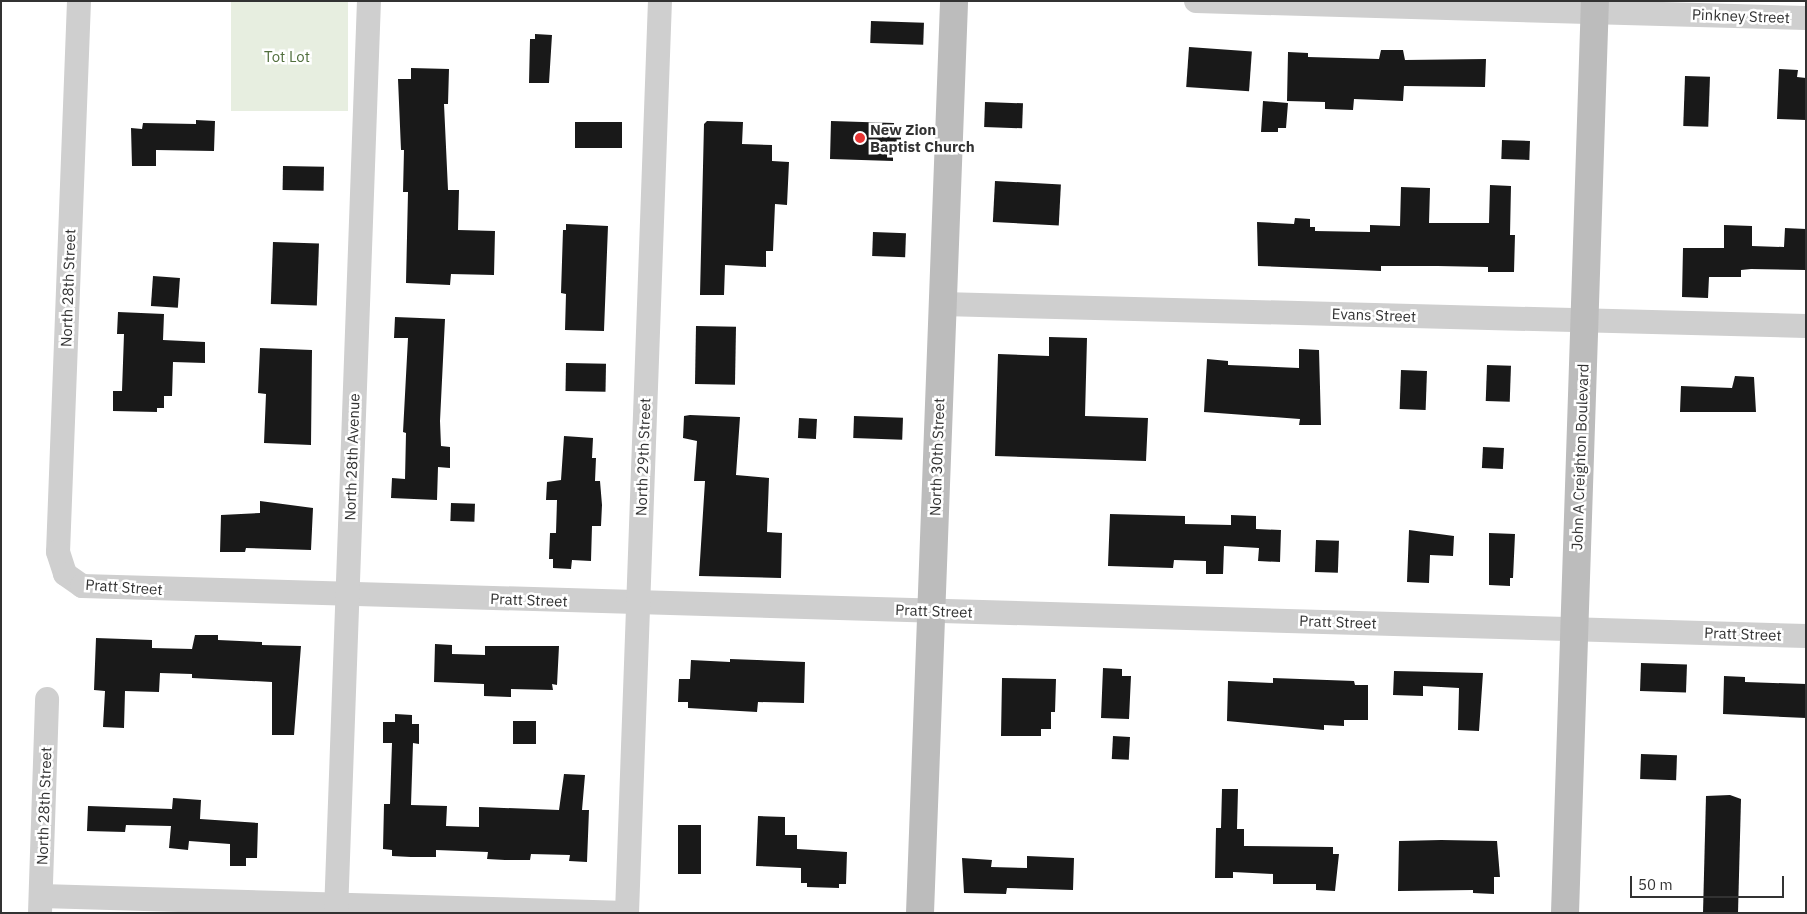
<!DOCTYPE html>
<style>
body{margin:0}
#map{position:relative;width:1807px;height:914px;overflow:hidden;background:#fff;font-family:"IBM Plex Sans",sans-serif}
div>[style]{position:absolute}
.green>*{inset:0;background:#e7eee0;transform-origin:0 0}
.building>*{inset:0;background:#191919;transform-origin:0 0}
.street>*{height:24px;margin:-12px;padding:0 12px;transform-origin:12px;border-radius:12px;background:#cfcfcf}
.secondary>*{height:28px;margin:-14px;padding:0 14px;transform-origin:14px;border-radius:14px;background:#bcbcbc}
.dots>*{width:14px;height:14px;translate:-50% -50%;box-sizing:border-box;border:2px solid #fff;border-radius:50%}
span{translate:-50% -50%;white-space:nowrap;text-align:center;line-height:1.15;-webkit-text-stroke:5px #fff;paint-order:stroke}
.street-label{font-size:15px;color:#323232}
.park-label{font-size:15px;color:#516f3d}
.poi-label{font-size:15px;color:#323232;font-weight:700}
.left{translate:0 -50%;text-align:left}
.frame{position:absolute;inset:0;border:2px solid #323232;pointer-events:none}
.scale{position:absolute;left:1630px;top:876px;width:154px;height:22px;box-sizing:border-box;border:2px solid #323232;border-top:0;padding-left:6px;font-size:15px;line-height:18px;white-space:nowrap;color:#323232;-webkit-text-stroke:4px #fff;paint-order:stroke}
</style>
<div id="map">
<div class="green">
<div style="left:231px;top:1px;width:117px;height:110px"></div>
</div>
<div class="building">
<div style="left:871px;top:21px;width:53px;height:22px;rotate:2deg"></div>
<div style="clip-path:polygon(535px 34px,552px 35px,549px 83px,529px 83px,530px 39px,535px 39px)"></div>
<div style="left:1189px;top:47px;width:63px;height:40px;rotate:4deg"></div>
<div style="clip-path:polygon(1381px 50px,1403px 50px,1405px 60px,1486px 59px,1485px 87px,1404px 86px,1403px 101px,1354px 99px,1353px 110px,1325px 109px,1325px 102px,1287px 101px,1288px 52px,1308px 53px,1308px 57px,1379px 59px)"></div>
<div style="clip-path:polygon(411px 68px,449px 69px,448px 104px,444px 104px,448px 190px,459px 190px,458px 230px,495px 231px,494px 275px,451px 274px,450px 285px,406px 283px,408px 192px,403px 192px,404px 150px,401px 150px,398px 79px,411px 79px)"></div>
<div style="clip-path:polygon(1779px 69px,1798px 70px,1797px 77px,1806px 78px,1806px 120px,1777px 119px)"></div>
<div style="left:1685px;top:76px;width:25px;height:50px;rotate:2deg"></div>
<div style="clip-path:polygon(1263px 101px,1288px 103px,1286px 128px,1278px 128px,1278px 132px,1261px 132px)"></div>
<div style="left:985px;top:102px;width:38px;height:25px;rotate:2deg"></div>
<div style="clip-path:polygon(196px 120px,215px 121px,214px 151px,156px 150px,156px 166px,132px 166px,131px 128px,142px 129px,143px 123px,196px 124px)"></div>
<div style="clip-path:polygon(707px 121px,743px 122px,742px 144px,772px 145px,772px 161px,789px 162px,787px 205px,775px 204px,773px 251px,766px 251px,766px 267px,725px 265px,724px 295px,700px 295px,704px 124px)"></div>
<div style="clip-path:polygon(831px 121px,894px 123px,894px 127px,901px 127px,901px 144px,893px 144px,893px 161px,830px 159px)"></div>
<div style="left:575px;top:122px;width:47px;height:26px"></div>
<div style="left:1502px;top:140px;width:28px;height:19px;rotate:2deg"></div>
<div style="left:283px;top:166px;width:41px;height:24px;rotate:1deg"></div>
<div style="left:995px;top:181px;width:66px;height:41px;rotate:3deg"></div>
<div style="clip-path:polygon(1490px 185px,1511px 186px,1510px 235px,1515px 235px,1514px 272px,1488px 272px,1488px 267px,1438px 266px,1381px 266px,1381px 271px,1258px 266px,1257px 222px,1294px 224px,1295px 218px,1310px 219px,1310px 227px,1315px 227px,1315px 231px,1370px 232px,1370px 225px,1400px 226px,1401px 187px,1430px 188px,1429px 223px,1489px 223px)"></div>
<div style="clip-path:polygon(566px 224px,608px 226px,604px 331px,565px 330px,566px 294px,561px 293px,563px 230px,566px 230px)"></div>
<div style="clip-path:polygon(1724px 225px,1752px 226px,1752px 246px,1784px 247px,1785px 228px,1806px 229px,1806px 270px,1751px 269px,1741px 270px,1741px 277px,1709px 277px,1708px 298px,1682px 297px,1683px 248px,1724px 248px)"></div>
<div style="left:873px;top:232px;width:33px;height:24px;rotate:2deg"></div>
<div style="left:273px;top:242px;width:46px;height:62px;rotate:2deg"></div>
<div style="left:153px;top:276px;width:27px;height:30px;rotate:4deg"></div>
<div style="clip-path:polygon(118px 312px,164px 314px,163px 340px,205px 342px,205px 363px,173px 362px,172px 396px,164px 396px,164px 408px,157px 408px,157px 412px,113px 411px,113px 391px,122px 391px,124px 334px,117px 334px)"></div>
<div style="clip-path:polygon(395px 317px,445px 319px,440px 421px,441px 446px,450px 447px,450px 468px,438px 467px,437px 500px,391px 498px,392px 478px,405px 479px,406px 433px,403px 432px,408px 338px,394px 338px)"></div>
<div style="left:696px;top:326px;width:40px;height:58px;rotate:1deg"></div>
<div style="clip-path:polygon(1049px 337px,1087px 338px,1085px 416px,1148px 418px,1146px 461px,995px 456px,998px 354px,1049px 356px)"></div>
<div style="clip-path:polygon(260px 348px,312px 350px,311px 445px,264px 443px,266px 394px,258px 393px)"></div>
<div style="clip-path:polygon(1299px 349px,1319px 350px,1321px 425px,1299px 425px,1300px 419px,1204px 412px,1207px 359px,1228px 361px,1228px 365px,1299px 368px)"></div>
<div style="left:566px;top:363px;width:40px;height:28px;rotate:1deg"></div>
<div style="left:1487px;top:365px;width:24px;height:36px;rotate:2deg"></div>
<div style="left:1401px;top:370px;width:26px;height:39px;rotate:2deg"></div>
<div style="clip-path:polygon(1735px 376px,1754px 377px,1756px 412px,1680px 412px,1681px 386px,1732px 388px)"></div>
<div style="clip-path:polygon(690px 415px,740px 417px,736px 475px,769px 478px,767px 532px,782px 533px,781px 578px,699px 576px,705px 481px,694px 481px,697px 441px,683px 438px,684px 416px)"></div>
<div style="left:854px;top:416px;width:49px;height:22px;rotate:2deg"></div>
<div style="left:799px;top:418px;width:18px;height:20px;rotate:3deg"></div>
<div style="clip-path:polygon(564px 436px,593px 438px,592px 458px,596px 458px,595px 481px,600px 481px,602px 505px,601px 526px,592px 526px,591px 561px,572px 560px,571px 569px,553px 568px,553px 559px,549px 559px,550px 533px,556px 533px,557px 500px,546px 500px,547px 482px,561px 480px)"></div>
<div style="left:1483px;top:447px;width:21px;height:21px;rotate:3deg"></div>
<div style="clip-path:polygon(260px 501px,313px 508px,311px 550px,246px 548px,245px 552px,220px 552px,221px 515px,260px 513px)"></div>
<div style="left:451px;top:503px;width:24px;height:18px;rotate:2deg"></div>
<div style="clip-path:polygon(1110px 514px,1185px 516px,1185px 524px,1231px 525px,1231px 515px,1256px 516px,1256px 529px,1281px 530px,1280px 562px,1258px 561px,1259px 548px,1224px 546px,1223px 574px,1206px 574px,1206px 561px,1174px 560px,1173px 568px,1108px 566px)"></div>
<div style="clip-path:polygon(1409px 530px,1454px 536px,1453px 556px,1430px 555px,1429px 583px,1407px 582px)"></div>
<div style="clip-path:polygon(1489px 533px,1515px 534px,1513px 578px,1510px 578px,1510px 586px,1489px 585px)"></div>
<div style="left:1316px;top:540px;width:23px;height:32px;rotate:2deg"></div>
<div style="clip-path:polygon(195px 635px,218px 635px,218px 640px,262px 642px,262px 645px,301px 646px,294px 735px,272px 735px,272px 682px,192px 678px,192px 674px,160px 673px,159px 692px,125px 691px,124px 728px,103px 727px,105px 691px,94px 690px,96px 638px,152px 640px,152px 648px,192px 649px)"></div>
<div style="clip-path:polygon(435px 644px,452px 645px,452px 654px,485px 655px,485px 646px,559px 646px,557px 685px,552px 684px,553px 690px,511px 689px,511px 697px,484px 696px,484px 684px,434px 682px)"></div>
<div style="clip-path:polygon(730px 659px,805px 662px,804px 703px,758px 702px,757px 712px,688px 708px,688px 702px,678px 702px,679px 679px,690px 679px,691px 660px,730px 662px)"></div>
<div style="left:1641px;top:663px;width:46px;height:28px;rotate:2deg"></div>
<div style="clip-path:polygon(1103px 668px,1122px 669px,1122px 676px,1131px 676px,1129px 719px,1101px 718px)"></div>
<div style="clip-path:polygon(1394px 671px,1483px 673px,1479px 731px,1458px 730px,1459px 688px,1423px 686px,1423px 696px,1393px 695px)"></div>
<div style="clip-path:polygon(1724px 676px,1745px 677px,1745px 682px,1806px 684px,1806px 718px,1723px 714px)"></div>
<div style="clip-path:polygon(1002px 678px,1056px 679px,1055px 712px,1051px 712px,1051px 729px,1041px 729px,1041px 736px,1001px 736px)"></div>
<div style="clip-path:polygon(1273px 678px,1354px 681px,1355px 685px,1368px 685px,1368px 720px,1344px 720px,1344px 726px,1324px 725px,1324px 730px,1227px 721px,1228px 681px,1273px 683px)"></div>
<div style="clip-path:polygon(395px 714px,412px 715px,412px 724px,419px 724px,419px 744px,413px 743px,411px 805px,447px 806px,446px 826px,479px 827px,479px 807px,559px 810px,564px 774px,585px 775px,582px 810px,589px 810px,587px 862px,569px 861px,570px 855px,531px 854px,530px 860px,505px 860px,487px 859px,488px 852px,436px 850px,436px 857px,411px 857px,392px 856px,392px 850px,383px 849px,384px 804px,390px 804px,392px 743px,383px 743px,383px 722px,395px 722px)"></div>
<div style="left:513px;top:721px;width:23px;height:23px"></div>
<div style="left:1113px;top:736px;width:17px;height:23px;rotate:3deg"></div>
<div style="left:1641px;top:754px;width:36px;height:25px;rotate:2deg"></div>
<div style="clip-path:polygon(1222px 789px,1238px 789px,1237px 829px,1244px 829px,1244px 846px,1333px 847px,1333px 854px,1339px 854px,1335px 891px,1316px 890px,1316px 884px,1273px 884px,1273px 874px,1233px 872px,1233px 878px,1215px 878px,1216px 828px,1221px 828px)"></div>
<div style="clip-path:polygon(1730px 795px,1741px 799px,1738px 913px,1703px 913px,1706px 796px)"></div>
<div style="clip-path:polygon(173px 798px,201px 800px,200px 819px,258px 823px,257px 858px,246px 858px,246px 866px,230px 866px,230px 844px,189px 841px,188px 850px,169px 848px,171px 826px,126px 825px,125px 832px,87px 831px,88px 806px,172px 809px)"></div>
<div style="clip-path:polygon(758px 816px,785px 817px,785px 835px,797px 835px,797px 849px,847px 852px,846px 884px,839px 884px,839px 888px,807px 887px,807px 883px,801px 883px,801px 868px,756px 866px)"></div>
<div style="left:678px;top:825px;width:23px;height:49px"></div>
<div style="clip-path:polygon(1441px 840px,1497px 841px,1500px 877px,1494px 877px,1494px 894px,1473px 893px,1473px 890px,1398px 891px,1399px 841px)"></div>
<div style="clip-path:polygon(1027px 856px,1074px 858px,1073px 890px,1007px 888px,1006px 894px,964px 893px,962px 858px,992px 860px,991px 867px,1027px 868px)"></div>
</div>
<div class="street">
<div style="left:79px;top:1px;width:551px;rotate:92.18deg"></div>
<div style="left:58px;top:552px;width:23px;rotate:72deg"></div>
<div style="left:65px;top:574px;width:21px;rotate:35deg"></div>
<div style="left:82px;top:586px;width:1725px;rotate:1.66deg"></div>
<div style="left:1196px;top:1px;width:610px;rotate:1.6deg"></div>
<div style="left:942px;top:304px;width:864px;rotate:1.46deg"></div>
<div style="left:41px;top:896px;width:586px;rotate:1.66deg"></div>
<div style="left:40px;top:913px;width:214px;rotate:-88.1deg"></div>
<div style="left:336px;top:913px;width:913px;rotate:-87.93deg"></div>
<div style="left:627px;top:913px;width:913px;rotate:-87.93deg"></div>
</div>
<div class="secondary">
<div style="left:920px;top:913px;width:913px;rotate:-87.86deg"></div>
<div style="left:1565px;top:913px;width:912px;rotate:-88.12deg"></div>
</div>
<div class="dots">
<div style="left:860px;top:138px;background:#e93534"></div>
</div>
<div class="street-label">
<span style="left:1741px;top:16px;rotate:2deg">Pinkney Street</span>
<span style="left:68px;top:288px;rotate:-88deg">North 28th Street</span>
<span style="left:1374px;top:315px;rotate:2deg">Evans Street</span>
<span style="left:352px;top:457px;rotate:-88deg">North 28th Avenue</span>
<span style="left:643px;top:457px;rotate:-88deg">North 29th Street</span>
<span style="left:937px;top:457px;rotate:-88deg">North 30th Street</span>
<span style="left:1580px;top:457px;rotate:-88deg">John A Creighton Boulevard</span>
<span style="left:124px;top:587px;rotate:4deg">Pratt Street</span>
<span style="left:529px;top:600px;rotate:2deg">Pratt Street</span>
<span style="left:934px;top:611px;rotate:2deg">Pratt Street</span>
<span style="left:1338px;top:622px;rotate:2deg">Pratt Street</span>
<span style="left:1743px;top:634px;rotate:2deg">Pratt Street</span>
<span style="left:44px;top:806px;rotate:-88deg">North 28th Street</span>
</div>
<div class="park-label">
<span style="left:287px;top:57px">Tot Lot</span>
</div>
<div class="poi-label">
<span class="left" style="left:870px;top:138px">New Zion<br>Baptist Church</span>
</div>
<div class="frame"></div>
<div class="scale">50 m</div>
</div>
